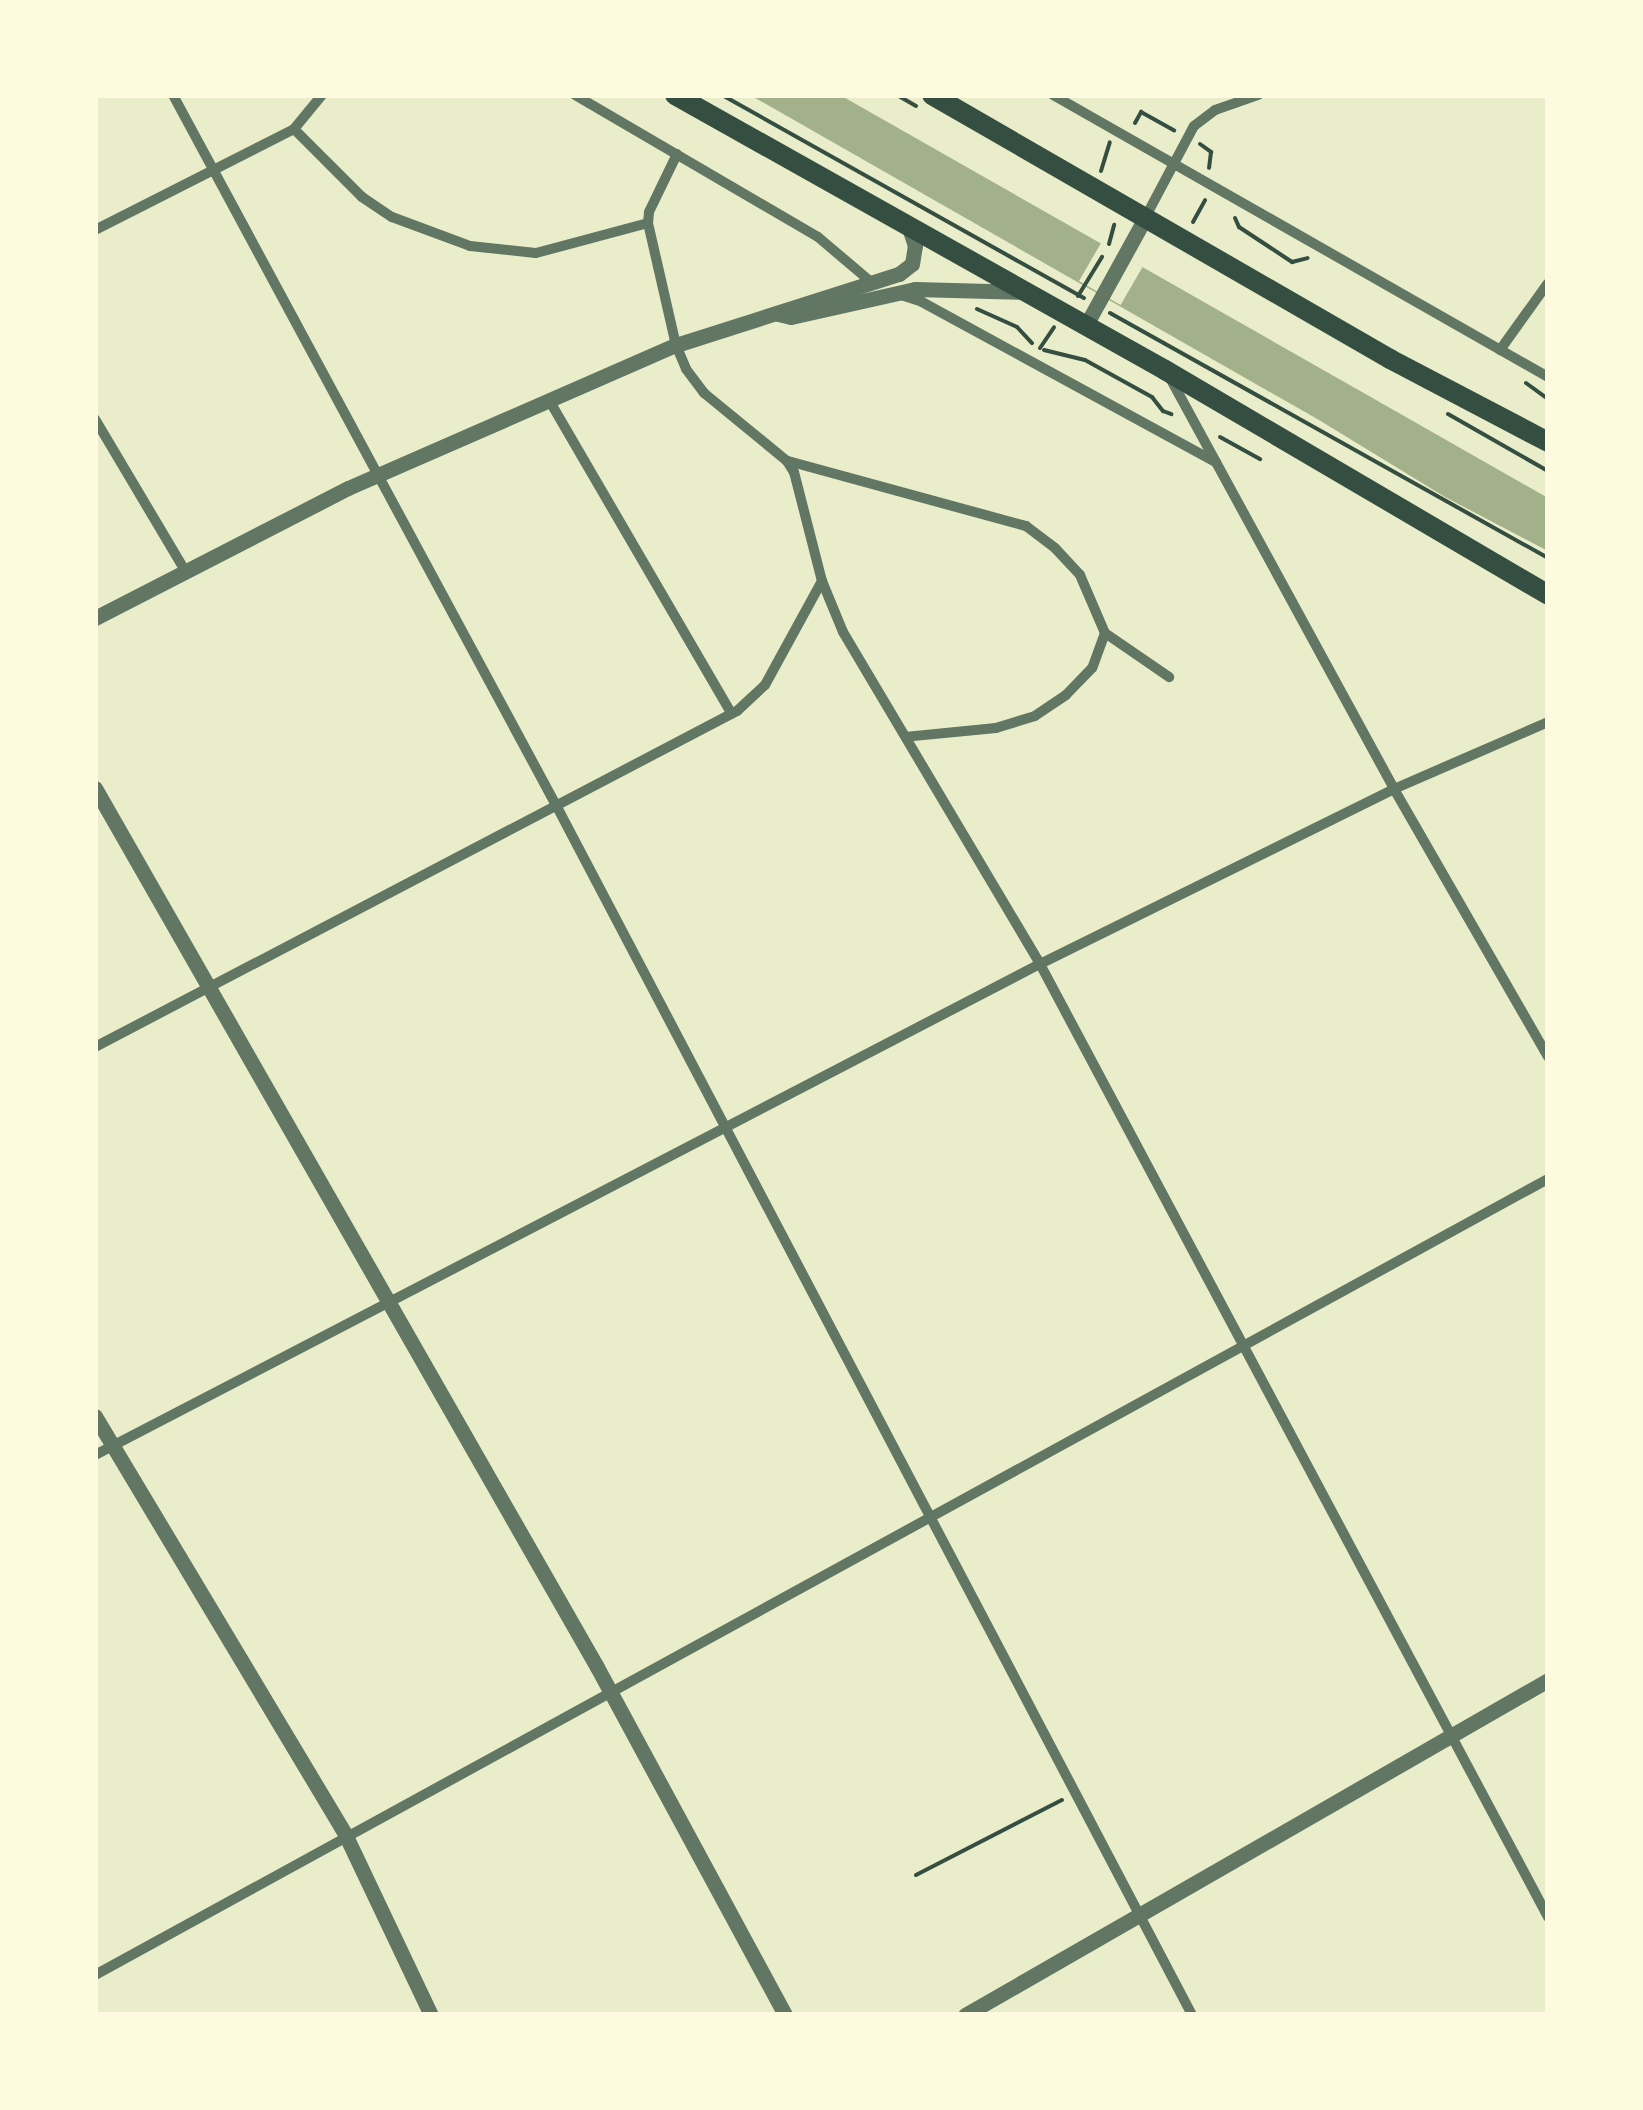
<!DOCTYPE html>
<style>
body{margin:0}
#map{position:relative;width:1643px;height:2110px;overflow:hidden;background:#e9edc9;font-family:Quicksand,sans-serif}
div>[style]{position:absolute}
.water>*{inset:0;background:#a3b18a}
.pier>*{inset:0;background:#e9edc9;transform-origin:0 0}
.path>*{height:4px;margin:-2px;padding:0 2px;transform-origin:2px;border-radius:2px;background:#344e41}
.minor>*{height:10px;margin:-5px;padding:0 5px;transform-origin:5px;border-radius:5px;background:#617663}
.tertiary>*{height:15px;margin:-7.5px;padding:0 7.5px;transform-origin:7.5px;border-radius:7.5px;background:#617663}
.trunk>*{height:20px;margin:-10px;padding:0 10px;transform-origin:10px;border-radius:10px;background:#344e41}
span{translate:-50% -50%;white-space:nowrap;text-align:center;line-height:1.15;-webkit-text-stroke:8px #fefae0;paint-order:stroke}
.frame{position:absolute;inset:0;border:98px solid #fefae0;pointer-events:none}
</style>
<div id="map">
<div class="water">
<div style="clip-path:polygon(750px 95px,840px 95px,1362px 392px,1548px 498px,1548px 551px,1445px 497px,1319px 420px)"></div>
</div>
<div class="pier">
<div style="left:1101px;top:243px;width:48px;height:44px;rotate:30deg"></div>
</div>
<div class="path">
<div style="left:722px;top:95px;width:415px;rotate:29.3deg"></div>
<div style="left:897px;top:95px;width:22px;rotate:30deg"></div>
<div style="left:1135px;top:123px;width:13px;rotate:-61deg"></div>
<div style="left:1141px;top:112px;width:38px;rotate:29deg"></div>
<div style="left:1200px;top:144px;width:14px;rotate:36deg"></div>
<div style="left:1211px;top:152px;width:16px;rotate:97deg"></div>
<div style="left:1101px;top:171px;width:30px;rotate:-73deg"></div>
<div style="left:1235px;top:218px;width:10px;rotate:66deg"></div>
<div style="left:1239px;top:227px;width:64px;rotate:33.4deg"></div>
<div style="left:1292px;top:262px;width:16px;rotate:-14deg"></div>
<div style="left:1193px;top:222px;width:25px;rotate:-61deg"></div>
<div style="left:1109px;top:244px;width:20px;rotate:-75deg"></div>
<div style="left:1078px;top:296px;width:46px;rotate:-58.4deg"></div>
<div style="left:977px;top:309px;width:44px;rotate:24.2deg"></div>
<div style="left:1017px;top:327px;width:22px;rotate:47deg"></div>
<div style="left:1110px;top:313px;width:502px;rotate:29.22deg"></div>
<div style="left:1040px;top:348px;width:25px;rotate:-56deg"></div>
<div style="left:1044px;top:350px;width:42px;rotate:13.7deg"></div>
<div style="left:1085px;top:360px;width:77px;rotate:28.9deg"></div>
<div style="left:1152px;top:397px;width:18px;rotate:52deg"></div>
<div style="left:1163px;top:411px;width:9px;rotate:21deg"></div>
<div style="left:1526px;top:383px;width:27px;rotate:36deg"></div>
<div style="left:1448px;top:414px;width:115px;rotate:29.7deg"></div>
<div style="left:1220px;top:437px;width:46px;rotate:28.8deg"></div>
<div style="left:916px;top:1875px;width:164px;rotate:-27.2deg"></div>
</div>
<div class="minor">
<div style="left:173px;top:95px;width:807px;rotate:61.66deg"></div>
<div style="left:556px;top:805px;width:1367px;rotate:62.27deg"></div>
<div style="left:575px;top:95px;width:281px;rotate:30.3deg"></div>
<div style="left:818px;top:237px;width:70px;rotate:40.3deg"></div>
<div style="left:1053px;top:95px;width:570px;rotate:29.67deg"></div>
<div style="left:294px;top:129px;width:96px;rotate:45deg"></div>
<div style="left:362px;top:197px;width:36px;rotate:34deg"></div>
<div style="left:392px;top:217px;width:83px;rotate:20.4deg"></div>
<div style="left:470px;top:246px;width:66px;rotate:6.1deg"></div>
<div style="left:536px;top:253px;width:116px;rotate:-15deg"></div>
<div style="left:677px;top:154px;width:64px;rotate:115.8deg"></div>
<div style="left:649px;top:212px;width:11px;rotate:95deg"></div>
<div style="left:648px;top:223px;width:125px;rotate:77.1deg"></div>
<div style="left:676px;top:345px;width:26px;rotate:67deg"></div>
<div style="left:686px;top:369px;width:30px;rotate:53deg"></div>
<div style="left:704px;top:393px;width:107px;rotate:39.3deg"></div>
<div style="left:787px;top:461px;width:13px;rotate:58deg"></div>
<div style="left:794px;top:472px;width:113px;rotate:75.6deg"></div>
<div style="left:822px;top:581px;width:55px;rotate:67.6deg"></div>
<div style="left:843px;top:632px;width:386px;rotate:59.3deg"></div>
<div style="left:1040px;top:964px;width:1080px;rotate:61.94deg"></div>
<div style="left:1145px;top:218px;width:104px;rotate:-62deg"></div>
<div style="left:1194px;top:126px;width:26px;rotate:-37deg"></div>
<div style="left:1215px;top:110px;width:46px;rotate:-19.2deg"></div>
<div style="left:95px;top:230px;width:223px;rotate:-26.9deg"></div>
<div style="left:294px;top:129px;width:44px;rotate:-50.5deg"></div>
<div style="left:901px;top:295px;width:22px;rotate:18deg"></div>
<div style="left:922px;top:302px;width:335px;rotate:28.6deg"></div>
<div style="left:1500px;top:350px;width:82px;rotate:-54.4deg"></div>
<div style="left:1169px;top:376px;width:470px;rotate:61.4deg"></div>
<div style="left:1394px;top:789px;width:309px;rotate:60.1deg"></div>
<div style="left:549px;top:400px;width:363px;rotate:59.8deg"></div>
<div style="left:95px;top:419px;width:178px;rotate:59.3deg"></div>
<div style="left:788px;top:461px;width:247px;rotate:15.3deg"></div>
<div style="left:1026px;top:526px;width:36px;rotate:37deg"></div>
<div style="left:1055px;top:548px;width:37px;rotate:47deg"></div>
<div style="left:1080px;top:575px;width:63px;rotate:66.7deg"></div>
<div style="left:1105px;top:633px;width:37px;rotate:110deg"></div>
<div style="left:1092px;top:668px;width:37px;rotate:134deg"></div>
<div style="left:1066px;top:695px;width:37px;rotate:146deg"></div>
<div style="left:1035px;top:716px;width:41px;rotate:162.9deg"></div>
<div style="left:996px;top:728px;width:91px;rotate:174.4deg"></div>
<div style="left:1105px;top:633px;width:78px;rotate:34.5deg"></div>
<div style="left:95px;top:1047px;width:725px;rotate:-27.63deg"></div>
<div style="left:737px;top:711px;width:38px;rotate:-43deg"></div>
<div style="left:765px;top:685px;width:119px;rotate:-61.3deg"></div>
<div style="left:95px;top:1455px;width:1065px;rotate:-27.46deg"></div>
<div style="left:1040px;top:964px;width:395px;rotate:-26.3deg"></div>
<div style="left:1394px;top:789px;width:168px;rotate:-23.5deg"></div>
<div style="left:95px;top:1975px;width:1657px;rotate:-28.72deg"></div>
</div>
<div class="tertiary">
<div style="left:778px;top:314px;width:13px;rotate:13deg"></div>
<div style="left:791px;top:317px;width:127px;rotate:-12.7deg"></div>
<div style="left:915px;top:289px;width:111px;rotate:1.5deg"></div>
<div style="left:1086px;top:325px;width:122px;rotate:-61.1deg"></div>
<div style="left:95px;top:618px;width:284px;rotate:-27.2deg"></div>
<div style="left:348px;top:488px;width:358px;rotate:-23.6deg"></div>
<div style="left:676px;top:345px;width:234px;rotate:-17.7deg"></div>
<div style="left:899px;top:274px;width:16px;rotate:-38deg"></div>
<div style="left:912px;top:264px;width:18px;rotate:-81deg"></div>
<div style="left:915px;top:246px;width:22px;rotate:-108deg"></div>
<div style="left:95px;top:788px;width:1012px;rotate:60.27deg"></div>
<div style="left:597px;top:1667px;width:396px;rotate:61.6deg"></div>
<div style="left:95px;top:1416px;width:489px;rotate:59.1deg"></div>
<div style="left:346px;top:1836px;width:198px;rotate:64.6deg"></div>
<div style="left:965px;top:2015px;width:672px;rotate:-29.88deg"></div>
</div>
<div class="trunk">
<div style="left:675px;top:95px;width:562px;rotate:29.3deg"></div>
<div style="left:1165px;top:370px;width:444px;rotate:30.4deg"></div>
<div style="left:932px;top:95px;width:529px;rotate:29.96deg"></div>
<div style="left:1390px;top:359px;width:178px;rotate:27.7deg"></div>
</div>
<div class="frame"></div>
</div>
